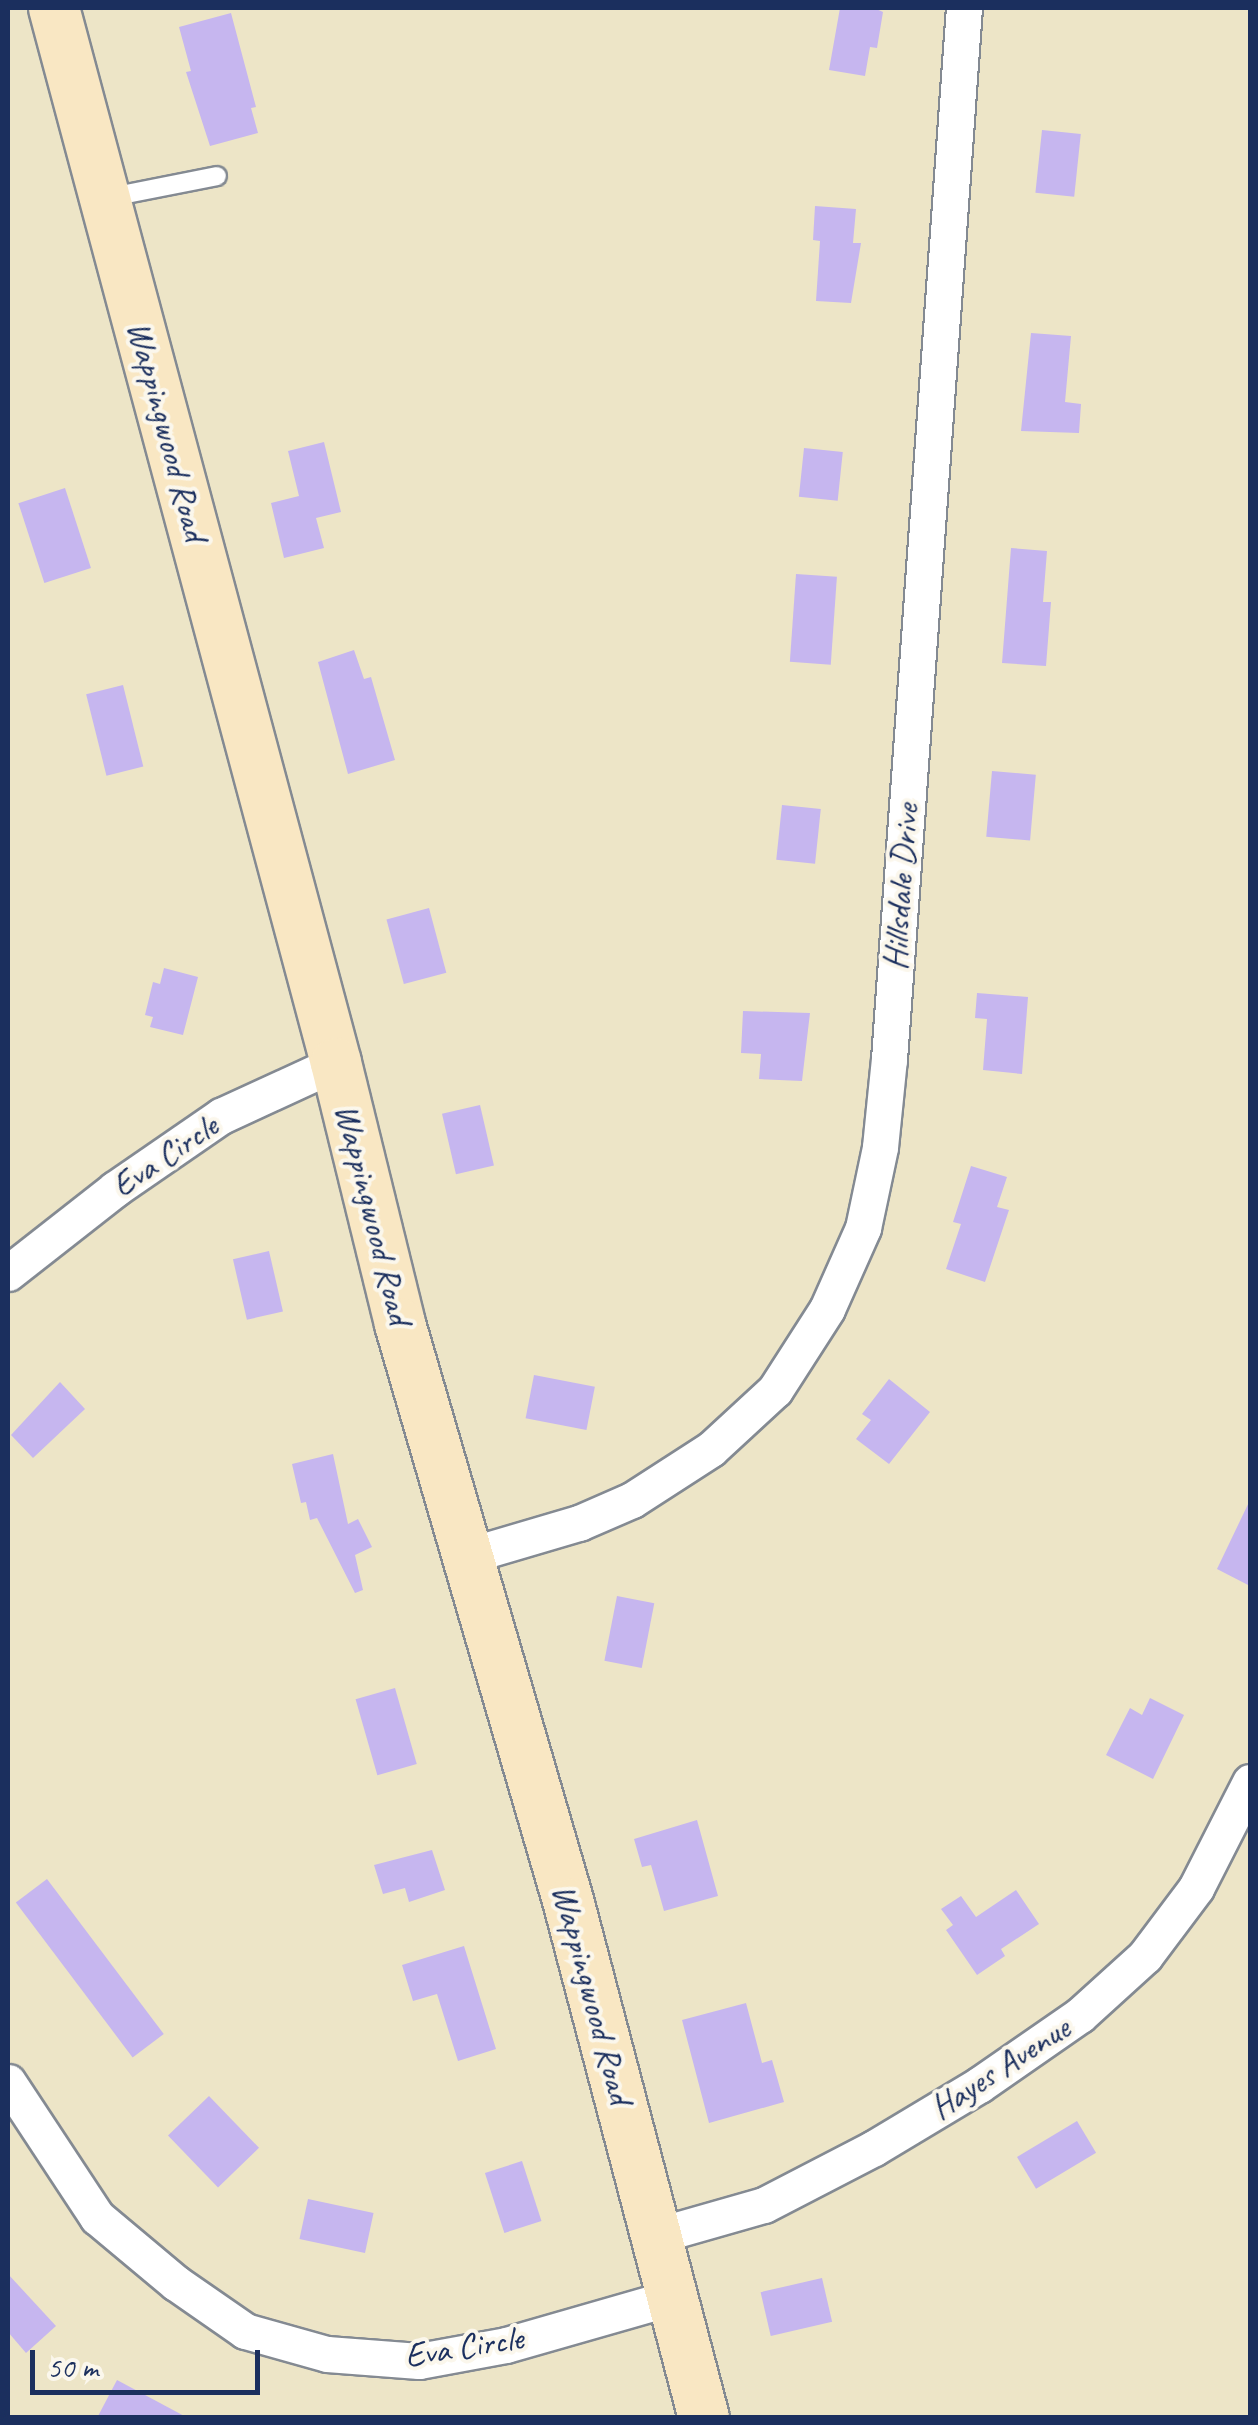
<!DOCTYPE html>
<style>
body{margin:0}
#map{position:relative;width:1258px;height:2425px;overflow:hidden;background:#ede5c7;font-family:Caveat,sans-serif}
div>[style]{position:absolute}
.building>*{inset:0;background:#c6b6ef;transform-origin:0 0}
.roads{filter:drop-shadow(2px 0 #848a92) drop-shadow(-2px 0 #848a92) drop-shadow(0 2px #848a92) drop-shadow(0 -2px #848a92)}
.service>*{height:18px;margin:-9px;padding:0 9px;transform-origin:9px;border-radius:9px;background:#fff}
.minor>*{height:35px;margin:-17.5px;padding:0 17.5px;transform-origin:17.5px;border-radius:17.5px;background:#fff}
.secondary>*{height:50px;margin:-25px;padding:0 25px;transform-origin:25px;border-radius:25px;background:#f9e7c3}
span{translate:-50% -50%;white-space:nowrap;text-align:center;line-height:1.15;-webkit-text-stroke:8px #fbf7ec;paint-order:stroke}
.street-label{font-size:35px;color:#1b2f5e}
.frame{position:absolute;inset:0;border:10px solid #1b2f5e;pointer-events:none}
.scale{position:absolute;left:30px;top:2350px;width:230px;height:45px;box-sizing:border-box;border:5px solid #1b2f5e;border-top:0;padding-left:12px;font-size:30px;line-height:35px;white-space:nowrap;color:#1b2f5e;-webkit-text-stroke:8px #fbf7ec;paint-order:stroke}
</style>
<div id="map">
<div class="building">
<div style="clip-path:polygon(840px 8px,874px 8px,883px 12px,877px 48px,870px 47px,865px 76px,829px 70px)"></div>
<div style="clip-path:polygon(231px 13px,256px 107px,251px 108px,258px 133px,210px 146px,186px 72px,191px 71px,179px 27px)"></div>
<div style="left:1042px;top:130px;width:39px;height:63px;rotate:6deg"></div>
<div style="clip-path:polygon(815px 206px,856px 209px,853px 243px,861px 243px,851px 303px,816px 301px,820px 241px,813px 240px)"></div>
<div style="clip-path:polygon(1031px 333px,1071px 336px,1065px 402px,1081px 404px,1079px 433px,1021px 431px)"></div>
<div style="clip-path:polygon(324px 442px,341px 512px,316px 518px,324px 548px,284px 558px,271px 503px,299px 496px,288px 451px)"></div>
<div style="left:804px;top:448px;width:39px;height:49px;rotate:6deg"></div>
<div style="left:65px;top:488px;width:84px;height:49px;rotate:72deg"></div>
<div style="clip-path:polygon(1011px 548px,1047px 551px,1043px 602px,1051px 602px,1046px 666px,1002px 663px)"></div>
<div style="left:796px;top:574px;width:41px;height:88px;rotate:4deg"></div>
<div style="clip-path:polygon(354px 650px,364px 679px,371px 677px,395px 760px,348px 774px,318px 662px)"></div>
<div style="left:123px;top:685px;width:84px;height:38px;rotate:76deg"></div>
<div style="left:992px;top:771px;width:44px;height:66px;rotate:5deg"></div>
<div style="left:782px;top:805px;width:39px;height:55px;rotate:6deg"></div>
<div style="left:429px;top:908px;width:67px;height:44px;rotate:75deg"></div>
<div style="clip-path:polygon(164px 968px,198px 977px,183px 1035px,150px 1027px,153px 1017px,145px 1015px,153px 982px,160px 984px)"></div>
<div style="clip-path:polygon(977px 993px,1028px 997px,1022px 1074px,983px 1070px,987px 1019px,975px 1018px)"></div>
<div style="clip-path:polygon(743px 1011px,810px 1013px,802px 1081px,759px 1079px,761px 1054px,741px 1053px)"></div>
<div style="left:480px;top:1105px;width:62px;height:39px;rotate:77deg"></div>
<div style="clip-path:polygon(971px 1166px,1007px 1177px,997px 1207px,1009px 1210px,985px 1282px,946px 1269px,961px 1224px,953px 1222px)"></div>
<div style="left:269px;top:1251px;width:62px;height:37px;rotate:77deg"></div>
<div style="left:534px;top:1375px;width:62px;height:44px;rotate:11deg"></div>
<div style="clip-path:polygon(889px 1379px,930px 1412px,889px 1464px,856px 1439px,871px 1420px,862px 1414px)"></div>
<div style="clip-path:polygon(60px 1382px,85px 1409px,33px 1458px,11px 1435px)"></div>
<div style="clip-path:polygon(333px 1454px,348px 1524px,358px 1519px,372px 1547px,355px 1555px,363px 1590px,355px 1593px,317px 1518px,310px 1520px,306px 1502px,301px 1503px,292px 1464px)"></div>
<div style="clip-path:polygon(1250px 1500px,1250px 1586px,1217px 1569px)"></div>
<div style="left:617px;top:1596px;width:38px;height:66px;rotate:11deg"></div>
<div style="left:395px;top:1688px;width:79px;height:41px;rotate:74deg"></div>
<div style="clip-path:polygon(1150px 1698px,1184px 1715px,1153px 1779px,1106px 1755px,1130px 1708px,1142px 1715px)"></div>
<div style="clip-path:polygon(697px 1820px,718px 1896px,664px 1911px,651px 1865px,642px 1867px,634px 1839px)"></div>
<div style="clip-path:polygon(432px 1850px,445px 1890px,409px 1902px,405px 1888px,383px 1894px,374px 1865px)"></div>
<div style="left:47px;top:1879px;width:194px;height:39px;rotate:53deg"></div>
<div style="clip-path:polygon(1016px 1890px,1039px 1924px,1001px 1949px,1005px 1956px,977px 1975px,946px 1930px,953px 1925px,941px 1909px,961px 1896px,976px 1917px)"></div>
<div style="clip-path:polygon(464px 1946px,496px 2049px,458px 2061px,437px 1994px,413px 2001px,402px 1965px)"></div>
<div style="clip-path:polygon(746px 2003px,762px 2063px,772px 2060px,784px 2102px,709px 2123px,682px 2020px)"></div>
<div style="left:209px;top:2096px;width:72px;height:57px;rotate:46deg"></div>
<div style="left:1077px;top:2121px;width:37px;height:70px;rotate:59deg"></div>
<div style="left:522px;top:2161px;width:63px;height:39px;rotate:72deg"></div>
<div style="left:308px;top:2199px;width:67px;height:41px;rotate:12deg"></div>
<div style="clip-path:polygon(8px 2274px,56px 2326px,26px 2353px,8px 2332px)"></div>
<div style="left:822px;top:2278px;width:45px;height:63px;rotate:77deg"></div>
<div style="clip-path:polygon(117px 2380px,188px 2418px,97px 2418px)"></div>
</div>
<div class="roads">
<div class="service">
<div style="left:106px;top:198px;width:113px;rotate:-11.2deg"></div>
</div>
<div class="minor">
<div style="left:8px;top:1273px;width:136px;rotate:-38.1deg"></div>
<div style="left:115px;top:1189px;width:129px;rotate:-34.6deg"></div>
<div style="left:221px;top:1116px;width:127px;rotate:-24.7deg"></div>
<div style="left:470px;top:1555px;width:114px;rotate:-16.4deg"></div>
<div style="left:579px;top:1523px;width:58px;rotate:-23.5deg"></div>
<div style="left:632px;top:1500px;width:94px;rotate:-32.8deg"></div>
<div style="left:711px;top:1449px;width:87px;rotate:-42.7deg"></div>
<div style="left:775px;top:1390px;width:96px;rotate:-57.3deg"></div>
<div style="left:827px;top:1309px;width:89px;rotate:-66deg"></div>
<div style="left:863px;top:1228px;width:83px;rotate:-78.1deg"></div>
<div style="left:880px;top:1147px;width:88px;rotate:-84.2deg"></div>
<div style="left:889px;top:1059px;width:1054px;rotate:-85.92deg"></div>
<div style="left:8px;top:2082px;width:162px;rotate:56.6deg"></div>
<div style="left:97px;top:2217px;width:103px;rotate:39.9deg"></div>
<div style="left:176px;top:2283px;width:84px;rotate:34.8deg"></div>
<div style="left:245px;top:2331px;width:85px;rotate:15.7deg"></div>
<div style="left:327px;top:2354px;width:92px;rotate:4.4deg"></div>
<div style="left:419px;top:2361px;width:88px;rotate:-10.4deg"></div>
<div style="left:506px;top:2345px;width:171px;rotate:-16deg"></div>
<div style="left:655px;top:2236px;width:113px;rotate:-15.9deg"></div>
<div style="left:764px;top:2205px;width:124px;rotate:-27.4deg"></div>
<div style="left:874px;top:2148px;width:122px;rotate:-31deg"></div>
<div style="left:979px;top:2085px;width:123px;rotate:-34.7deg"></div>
<div style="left:1080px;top:2015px;width:88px;rotate:-42.2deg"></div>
<div style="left:1145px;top:1956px;width:85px;rotate:-53.1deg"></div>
<div style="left:1196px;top:1888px;width:119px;rotate:-63deg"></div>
</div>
<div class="secondary">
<div style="left:54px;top:8px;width:1092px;rotate:75.03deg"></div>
<div style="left:336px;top:1063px;width:269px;rotate:76.2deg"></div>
<div style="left:400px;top:1324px;width:604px;rotate:73.75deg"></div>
<div style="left:569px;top:1904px;width:531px;rotate:75.28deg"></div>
</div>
</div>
<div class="street-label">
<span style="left:167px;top:431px;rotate:75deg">Wappingwood Road</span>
<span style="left:901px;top:887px;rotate:-86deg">Hillsdale Drive</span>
<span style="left:165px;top:1156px;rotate:-34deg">Eva Circle</span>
<span style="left:373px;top:1214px;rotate:76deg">Wappingwood Road</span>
<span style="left:592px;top:1994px;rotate:75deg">Wappingwood Road</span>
<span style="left:1000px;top:2068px;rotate:-33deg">Hayes Avenue</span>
<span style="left:464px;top:2347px;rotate:-9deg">Eva Circle</span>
</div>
<div class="frame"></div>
<div class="scale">50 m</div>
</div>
